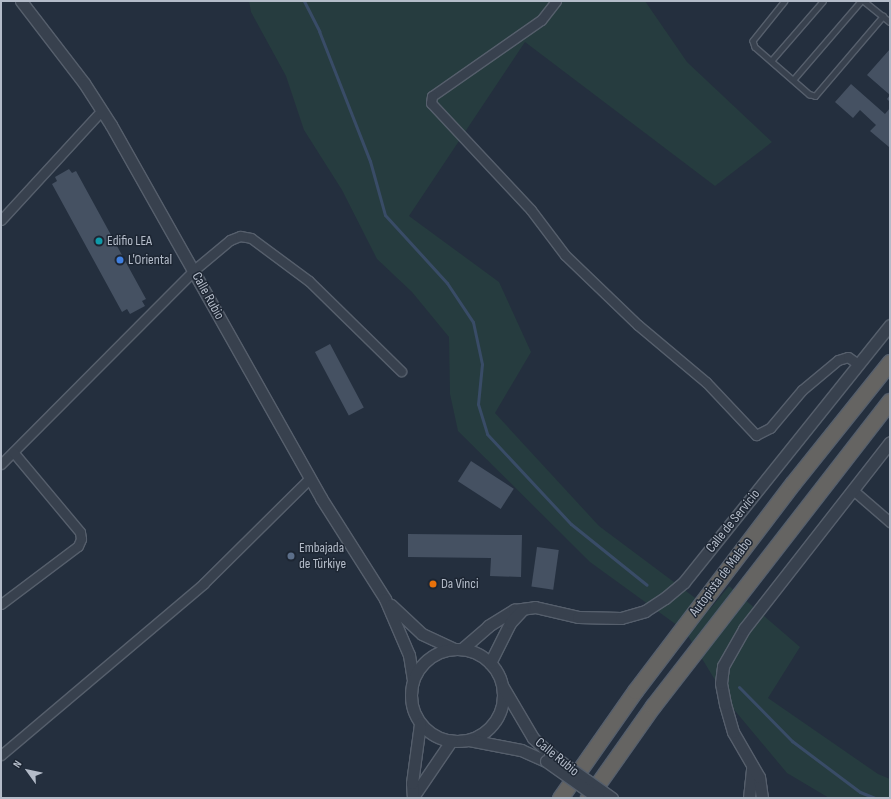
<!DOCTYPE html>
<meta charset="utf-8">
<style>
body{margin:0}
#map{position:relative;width:891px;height:799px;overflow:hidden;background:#242f3e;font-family:"Sofia Sans Condensed",sans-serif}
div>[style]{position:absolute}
.green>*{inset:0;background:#263c3f}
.stream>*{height:3px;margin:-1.5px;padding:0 1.5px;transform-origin:1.5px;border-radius:1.5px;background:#394c67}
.building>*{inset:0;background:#455162;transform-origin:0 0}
.roads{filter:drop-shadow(1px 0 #565f6c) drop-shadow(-1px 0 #565f6c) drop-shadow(0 1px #565f6c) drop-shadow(0 -1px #565f6c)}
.service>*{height:4.5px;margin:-2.25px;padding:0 2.25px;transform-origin:2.25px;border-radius:2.25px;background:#38414e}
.minor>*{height:9px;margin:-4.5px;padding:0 4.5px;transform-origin:4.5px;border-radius:4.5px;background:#38414e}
.tertiary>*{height:11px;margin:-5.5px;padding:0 5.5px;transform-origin:5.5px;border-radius:5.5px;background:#38414e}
.tertiary>.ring{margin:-5.5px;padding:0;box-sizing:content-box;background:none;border:11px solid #38414e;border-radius:50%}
.trunk>*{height:15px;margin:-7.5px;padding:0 7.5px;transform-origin:7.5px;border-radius:7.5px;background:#656462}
.bridges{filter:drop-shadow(1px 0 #565f6c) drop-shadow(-1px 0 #565f6c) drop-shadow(0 1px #565f6c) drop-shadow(0 -1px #565f6c)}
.tertiary-bridge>*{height:11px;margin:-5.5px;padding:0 5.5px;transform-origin:5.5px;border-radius:5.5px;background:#38414e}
.dots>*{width:11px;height:11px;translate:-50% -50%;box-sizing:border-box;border:2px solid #1d2633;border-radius:50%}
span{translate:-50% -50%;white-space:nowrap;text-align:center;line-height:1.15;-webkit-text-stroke:3px #1d2633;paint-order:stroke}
.poi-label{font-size:14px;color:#b4bcc9}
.left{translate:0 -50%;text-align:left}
.street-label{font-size:14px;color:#b4bcc9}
.frame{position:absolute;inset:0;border:2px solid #b4bcc9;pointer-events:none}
.north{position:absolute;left:8px;top:751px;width:40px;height:40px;-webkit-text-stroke:3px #1d2633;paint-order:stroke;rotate:303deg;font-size:11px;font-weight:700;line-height:16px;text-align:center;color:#b4bcc9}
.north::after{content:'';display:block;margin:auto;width:14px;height:18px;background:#b4bcc9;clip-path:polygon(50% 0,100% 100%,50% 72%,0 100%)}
</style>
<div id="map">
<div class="green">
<div style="clip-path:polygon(249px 1px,645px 1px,687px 62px,772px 142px,715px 186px,525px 42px,409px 216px,499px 282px,531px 352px,495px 413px,599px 526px,710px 609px,729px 586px,800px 647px,768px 698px,878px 774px,890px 779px,890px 798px,829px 798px,787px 773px,731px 706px,685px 631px,590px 562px,458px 431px,450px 394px,449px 337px,412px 292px,377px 259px,342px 190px,304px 130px,286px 76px,251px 12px)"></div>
</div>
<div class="stream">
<div style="left:304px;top:1px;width:34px;rotate:63deg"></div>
<div style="left:319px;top:31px;width:140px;rotate:68.6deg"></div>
<div style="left:370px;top:161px;width:56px;rotate:74.5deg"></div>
<div style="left:385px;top:215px;width:92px;rotate:47.6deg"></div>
<div style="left:447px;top:283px;width:47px;rotate:56.3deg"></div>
<div style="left:473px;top:322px;width:43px;rotate:77.9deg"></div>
<div style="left:482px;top:364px;width:40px;rotate:95.7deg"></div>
<div style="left:478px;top:404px;width:31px;rotate:73deg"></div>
<div style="left:487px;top:434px;width:123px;rotate:47deg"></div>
<div style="left:571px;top:524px;width:97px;rotate:38.8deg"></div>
<div style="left:739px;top:687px;width:76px;rotate:45.5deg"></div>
<div style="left:792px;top:741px;width:85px;rotate:36.9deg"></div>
<div style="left:860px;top:792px;width:16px;rotate:22deg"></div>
</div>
<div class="building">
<div style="clip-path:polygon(890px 49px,890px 102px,887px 99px,890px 95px,867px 75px)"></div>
<div style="clip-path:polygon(851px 84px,885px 114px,890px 108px,889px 147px,870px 131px,876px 125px,860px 110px,853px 118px,835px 102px)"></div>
<div style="clip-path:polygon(69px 169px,72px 173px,76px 171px,146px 299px,142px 301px,145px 306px,130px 314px,127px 309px,122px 312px,52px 184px,57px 181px,55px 177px)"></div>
<div style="left:330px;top:344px;width:72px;height:17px;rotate:62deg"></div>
<div style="left:471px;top:461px;width:51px;height:24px;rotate:33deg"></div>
<div style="clip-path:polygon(408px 534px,522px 535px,521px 577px,490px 576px,491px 558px,408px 557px)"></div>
<div style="left:537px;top:547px;width:22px;height:40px;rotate:8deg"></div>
</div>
<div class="roads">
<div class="service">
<div style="left:785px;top:1px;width:51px;rotate:128.7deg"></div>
<div style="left:753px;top:41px;width:6px;rotate:72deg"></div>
<div style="left:755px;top:47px;width:72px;rotate:41deg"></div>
<div style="left:809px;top:94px;width:6px;rotate:18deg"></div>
<div style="left:815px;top:96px;width:105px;rotate:-49.6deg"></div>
<div style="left:864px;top:1px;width:33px;rotate:39deg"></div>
<div style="left:771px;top:61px;width:79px;rotate:-49.1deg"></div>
<div style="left:793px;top:80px;width:104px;rotate:-49.3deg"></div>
</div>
<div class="minor">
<div style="left:556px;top:1px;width:24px;rotate:128deg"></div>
<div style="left:541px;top:20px;width:133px;rotate:145.1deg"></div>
<div style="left:432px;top:96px;width:7px;rotate:98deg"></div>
<div style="left:431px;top:103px;width:146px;rotate:46.9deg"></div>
<div style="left:531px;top:210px;width:56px;rotate:52.9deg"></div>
<div style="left:565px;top:255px;width:101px;rotate:43.8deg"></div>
<div style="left:638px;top:325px;width:89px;rotate:40deg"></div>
<div style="left:706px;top:382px;width:73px;rotate:46.7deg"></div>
<div style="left:756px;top:435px;width:16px;rotate:-27deg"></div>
<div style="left:770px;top:428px;width:50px;rotate:-49.9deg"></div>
<div style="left:802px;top:390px;width:47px;rotate:-39.8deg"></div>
<div style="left:838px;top:360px;width:10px;rotate:-17deg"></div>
<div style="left:848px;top:357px;width:12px;rotate:35deg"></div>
<div style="left:1px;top:220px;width:149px;rotate:-47.4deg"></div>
<div style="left:1px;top:464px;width:274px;rotate:-45.1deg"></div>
<div style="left:194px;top:270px;width:47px;rotate:-39.8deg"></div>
<div style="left:230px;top:240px;width:11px;rotate:-22deg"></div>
<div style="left:240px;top:236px;width:11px;rotate:10deg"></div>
<div style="left:251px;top:238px;width:72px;rotate:36.6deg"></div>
<div style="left:309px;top:281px;width:129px;rotate:44.4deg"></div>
<div style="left:853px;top:490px;width:49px;rotate:40.9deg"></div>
<div style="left:1px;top:604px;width:96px;rotate:-37deg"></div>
<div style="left:78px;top:546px;width:8px;rotate:-67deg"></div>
<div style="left:81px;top:539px;width:7px;rotate:-98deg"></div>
<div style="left:80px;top:532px;width:104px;rotate:-129.9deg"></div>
<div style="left:1px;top:755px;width:265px;rotate:-40.2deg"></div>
<div style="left:203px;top:584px;width:151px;rotate:-44.7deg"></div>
</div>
<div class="tertiary">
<div style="left:21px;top:1px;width:103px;rotate:52.5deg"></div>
<div style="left:84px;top:83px;width:50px;rotate:57.3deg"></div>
<div style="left:111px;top:125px;width:428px;rotate:60.6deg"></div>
<div style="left:321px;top:498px;width:120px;rotate:57.6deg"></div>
<div style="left:385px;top:599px;width:61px;rotate:66.8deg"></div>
<div style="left:409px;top:655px;width:24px;rotate:81deg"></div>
<div style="left:391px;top:605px;width:42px;rotate:43.1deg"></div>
<div style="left:422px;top:634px;width:35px;rotate:25deg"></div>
<div class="ring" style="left:411px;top:649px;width:81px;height:81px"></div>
<div style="left:462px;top:649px;width:35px;rotate:-41deg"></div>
<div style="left:488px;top:626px;width:31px;rotate:-32deg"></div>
<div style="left:514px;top:610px;width:21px;rotate:-8deg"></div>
<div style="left:535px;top:607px;width:44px;rotate:13.1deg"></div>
<div style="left:578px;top:617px;width:43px;rotate:1.3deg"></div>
<div style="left:621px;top:618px;width:25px;rotate:-16deg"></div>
<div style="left:645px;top:611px;width:24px;rotate:-33deg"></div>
<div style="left:665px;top:598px;width:25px;rotate:-40deg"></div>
<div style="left:684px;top:582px;width:329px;rotate:-51.3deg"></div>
<div style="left:490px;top:663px;width:45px;rotate:-63.4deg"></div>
<div style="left:510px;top:623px;width:19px;rotate:-47deg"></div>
<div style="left:503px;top:687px;width:59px;rotate:59.5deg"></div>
<div style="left:533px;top:738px;width:23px;rotate:43deg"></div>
<div style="left:469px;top:740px;width:53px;rotate:10.9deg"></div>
<div style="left:521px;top:750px;width:27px;rotate:24deg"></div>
<div style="left:413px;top:797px;width:68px;rotate:-55.8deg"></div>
<div style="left:413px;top:798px;width:15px;rotate:-94deg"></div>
<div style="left:412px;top:783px;width:60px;rotate:-82.3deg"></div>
<div style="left:749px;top:798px;width:31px;rotate:-84deg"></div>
<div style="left:762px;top:798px;width:21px;rotate:-98deg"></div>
<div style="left:759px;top:777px;width:52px;rotate:-120deg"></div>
<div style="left:733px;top:732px;width:29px;rotate:-106deg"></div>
<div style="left:725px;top:704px;width:21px;rotate:-101deg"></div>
<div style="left:721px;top:683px;width:17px;rotate:-83deg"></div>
<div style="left:723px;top:666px;width:43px;rotate:-60.4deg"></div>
<div style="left:744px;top:629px;width:237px;rotate:-52deg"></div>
</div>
<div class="trunk">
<div style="left:560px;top:798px;width:131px;rotate:-55deg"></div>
<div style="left:635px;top:691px;width:261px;rotate:-52.8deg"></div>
<div style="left:793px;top:483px;width:155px;rotate:-51.3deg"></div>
<div style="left:588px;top:798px;width:113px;rotate:-54.8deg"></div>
<div style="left:653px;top:706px;width:386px;rotate:-52.2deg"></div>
</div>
</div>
<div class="bridges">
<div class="tertiary-bridge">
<div style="left:550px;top:754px;width:76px;rotate:35.4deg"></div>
<div style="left:546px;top:761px;width:64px;rotate:35.4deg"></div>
</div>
</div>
<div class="dots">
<div style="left:99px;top:241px;background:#0f9aa8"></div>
<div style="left:120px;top:260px;background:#3f7fe0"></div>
<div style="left:291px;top:556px;background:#5c6f8a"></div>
<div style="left:433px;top:584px;background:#e8710a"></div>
</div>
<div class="poi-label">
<span class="left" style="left:107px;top:241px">Edifio LEA</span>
<span class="left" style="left:128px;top:260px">L'Oriental</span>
<span class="left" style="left:299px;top:556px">Embajada<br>de Türkiye</span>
<span class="left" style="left:441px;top:584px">Da Vinci</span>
</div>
<div class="street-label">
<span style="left:208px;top:296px;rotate:61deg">Calle Rubio</span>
<span style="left:733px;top:521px;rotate:-51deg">Calle de Servicio</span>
<span style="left:721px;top:577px;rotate:-53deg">Autopista de Malabo</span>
<span style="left:557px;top:757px;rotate:39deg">Calle Rubio</span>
</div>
<div class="frame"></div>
<div class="north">N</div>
</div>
